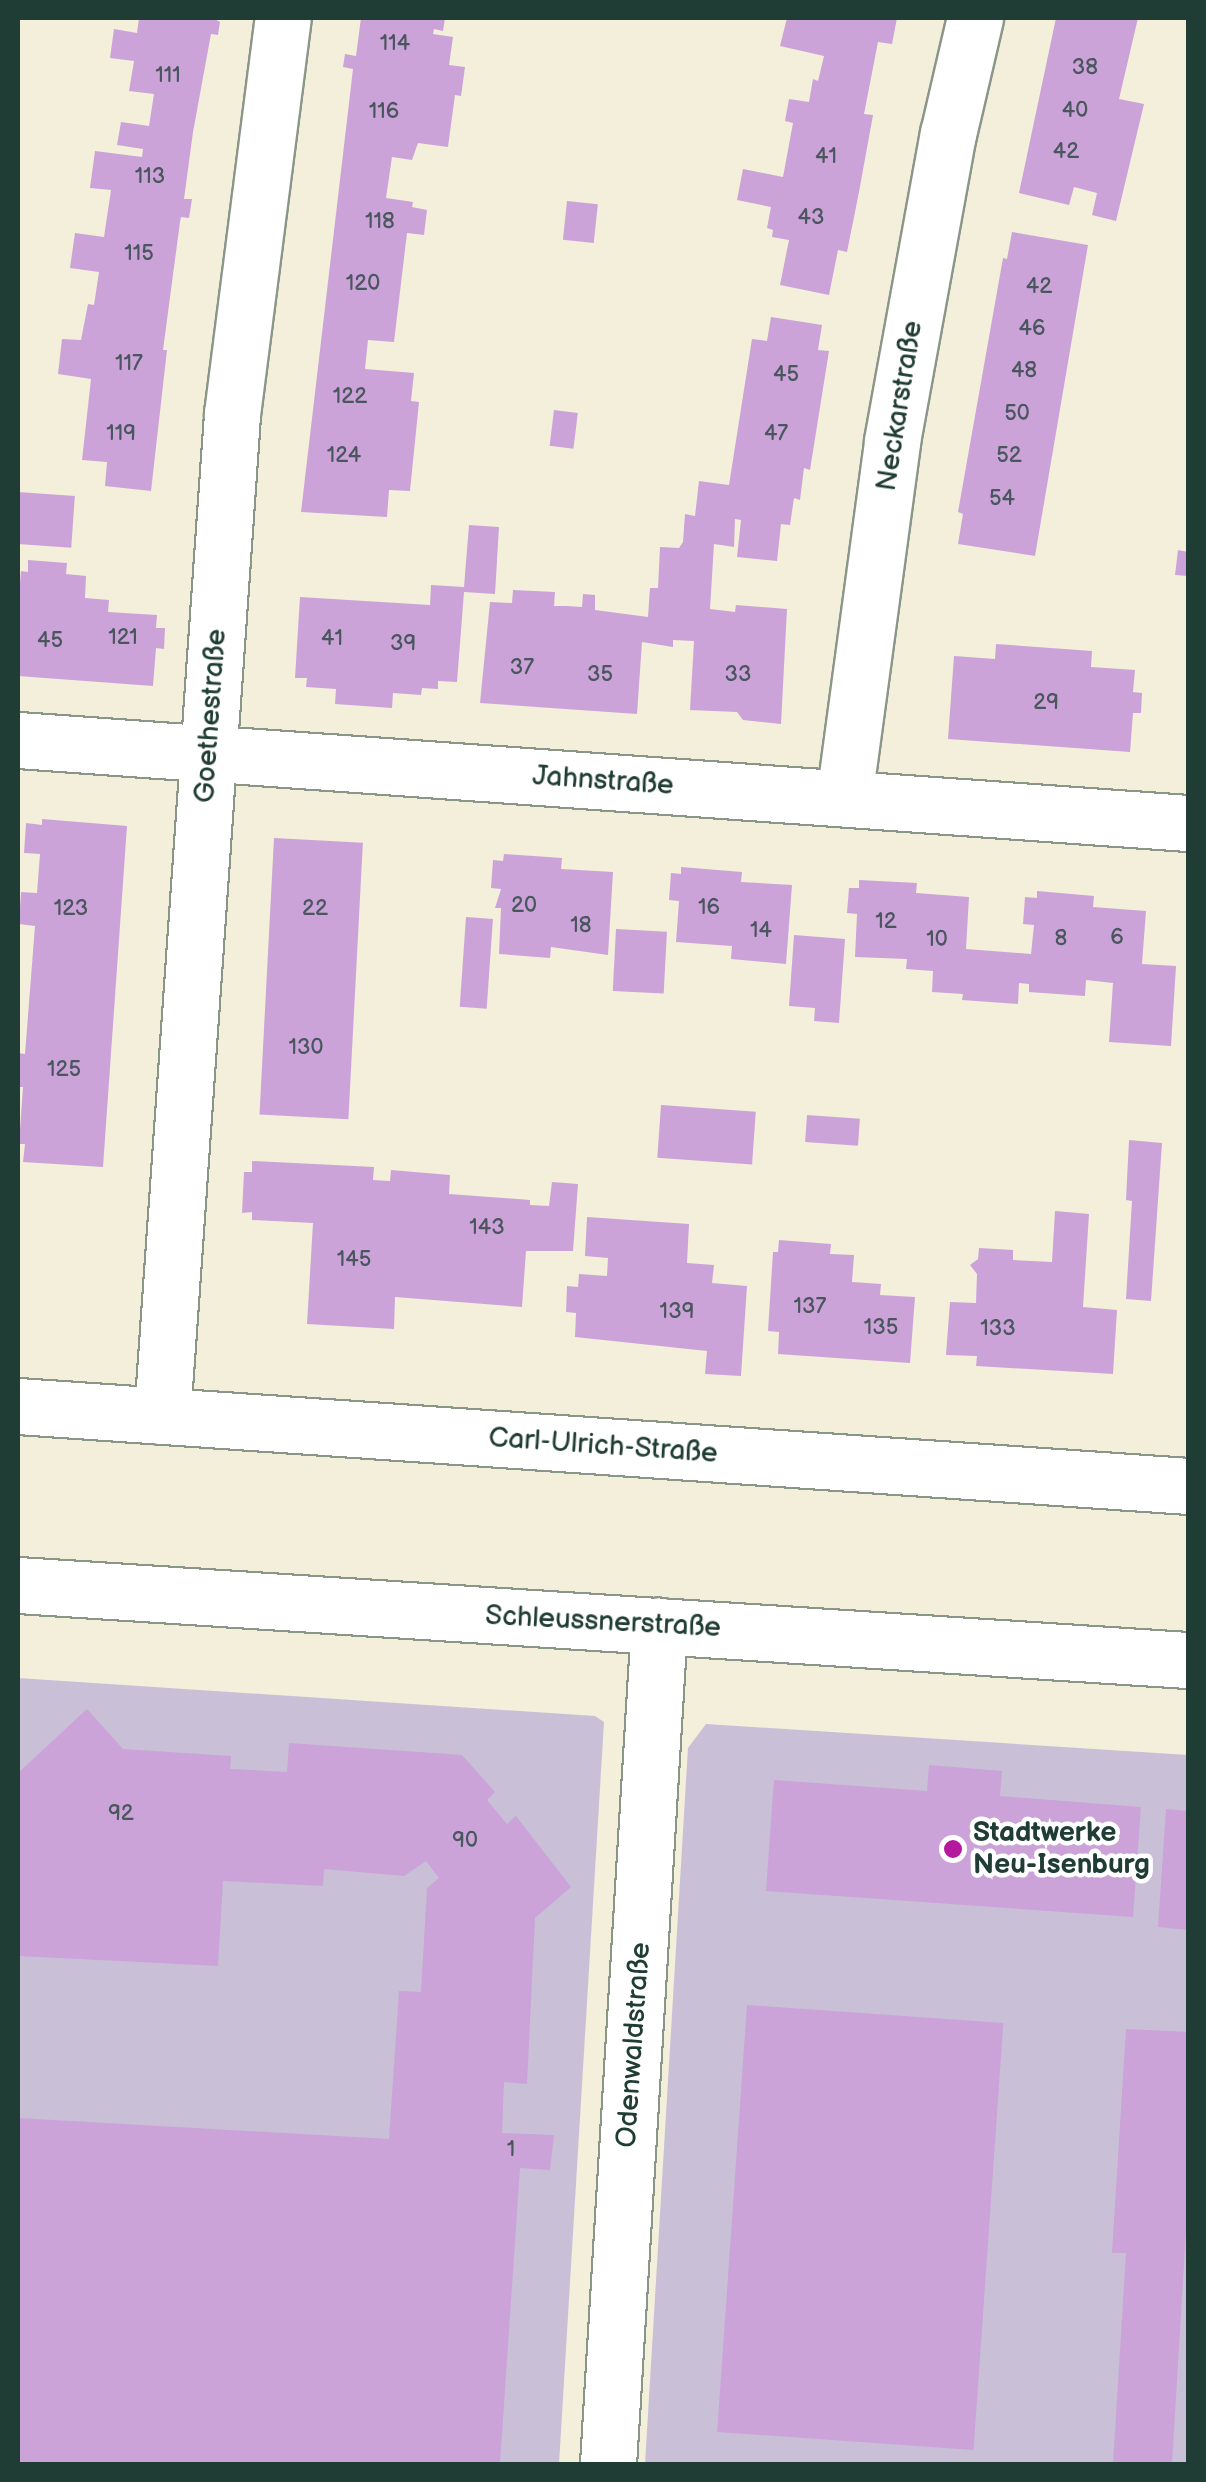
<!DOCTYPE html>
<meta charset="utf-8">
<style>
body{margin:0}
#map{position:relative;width:1206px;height:2482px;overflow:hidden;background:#f3efdb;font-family:"Balsamiq Sans",sans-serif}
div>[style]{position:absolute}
.industrial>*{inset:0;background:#c9bfd7}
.building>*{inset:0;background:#cba3d9;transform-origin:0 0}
.roads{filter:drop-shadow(2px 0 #899688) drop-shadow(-2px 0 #899688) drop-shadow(0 2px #899688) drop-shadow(0 -2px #899688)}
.minor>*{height:55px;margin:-27.5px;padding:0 27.5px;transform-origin:27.5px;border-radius:27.5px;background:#fff}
.major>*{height:55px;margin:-27.5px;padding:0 27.5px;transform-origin:27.5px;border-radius:27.5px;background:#fff}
.dots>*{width:28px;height:28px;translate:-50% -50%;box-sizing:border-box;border:5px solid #fff;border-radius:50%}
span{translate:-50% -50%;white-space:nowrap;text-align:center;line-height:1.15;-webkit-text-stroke:9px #fff;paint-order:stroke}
.number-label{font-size:22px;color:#4a565d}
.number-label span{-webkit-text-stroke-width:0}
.street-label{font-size:28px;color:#1f3d34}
.poi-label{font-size:28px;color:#1f3d34;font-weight:700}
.left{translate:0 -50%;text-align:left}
.frame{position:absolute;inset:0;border:20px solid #1f3d34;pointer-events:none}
</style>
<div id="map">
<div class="industrial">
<div style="clip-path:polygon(18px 1678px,595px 1716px,604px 1722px,559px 2464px,18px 2464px)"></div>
<div style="clip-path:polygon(706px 1724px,1188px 1755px,1188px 2464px,645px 2464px,688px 1748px)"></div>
</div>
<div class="building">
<div style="clip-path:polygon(139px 18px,213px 18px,220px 22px,218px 35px,211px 34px,193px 132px,184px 199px,192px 199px,189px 218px,181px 217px,180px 222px,163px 350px,167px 350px,151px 491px,105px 486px,107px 462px,82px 460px,91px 379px,58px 374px,62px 339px,81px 340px,88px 304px,94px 305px,99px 272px,70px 268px,75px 233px,104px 237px,111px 190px,90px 188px,95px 151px,142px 157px,143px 149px,117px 145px,121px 122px,149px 126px,154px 94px,129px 91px,134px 61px,110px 58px,114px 29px,137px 33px)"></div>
<div style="clip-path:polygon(361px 18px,445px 18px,443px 31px,434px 29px,433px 34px,453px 37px,449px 65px,465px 67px,461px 96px,455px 95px,448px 147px,418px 143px,412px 160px,392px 157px,386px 198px,413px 202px,412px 207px,427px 210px,424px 235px,407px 233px,394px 342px,368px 340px,365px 369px,414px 373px,411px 401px,419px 402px,410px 491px,389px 490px,387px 517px,301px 512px,353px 69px,343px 67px,345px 54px,356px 56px)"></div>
<div style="clip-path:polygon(787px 18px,897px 18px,892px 44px,878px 42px,864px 114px,873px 115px,859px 192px,847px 252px,838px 250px,829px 295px,780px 285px,789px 240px,772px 237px,773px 230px,767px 228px,771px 207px,737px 200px,743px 169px,783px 177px,793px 123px,785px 121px,789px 99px,809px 102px,813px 79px,818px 81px,824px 56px,780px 46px)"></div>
<div style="clip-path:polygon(1056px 18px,1138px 18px,1119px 99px,1144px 104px,1116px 221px,1092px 215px,1097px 193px,1074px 187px,1069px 205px,1019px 193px)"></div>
<div style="left:567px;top:201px;width:31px;height:39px;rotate:6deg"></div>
<div style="clip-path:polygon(1012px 232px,1088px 245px,1035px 556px,958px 544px,963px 514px,958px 512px,1003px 258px,1007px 259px)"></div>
<div style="clip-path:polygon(771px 317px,822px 325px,818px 350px,829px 351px,810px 470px,804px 468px,800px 500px,794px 498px,790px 525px,781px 524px,777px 561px,737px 557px,741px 520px,735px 519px,734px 547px,714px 544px,710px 609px,735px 612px,736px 605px,787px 609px,781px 724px,743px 720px,737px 712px,690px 710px,694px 641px,673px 640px,673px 647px,642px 642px,637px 714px,480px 703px,490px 602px,512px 603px,513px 590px,555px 592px,554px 606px,566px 606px,582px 607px,583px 594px,595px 595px,595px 610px,648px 617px,650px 588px,658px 588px,660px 547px,679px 548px,683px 542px,685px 514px,695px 516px,699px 481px,729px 485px,752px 339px,767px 341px)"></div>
<div style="left:554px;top:410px;width:24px;height:36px;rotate:7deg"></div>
<div style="left:18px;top:492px;width:57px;height:52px;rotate:4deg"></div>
<div style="clip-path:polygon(469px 525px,499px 527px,495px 594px,464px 592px,457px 682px,438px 681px,438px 689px,422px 688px,421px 695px,393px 693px,392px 708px,335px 704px,336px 689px,306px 687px,307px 678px,295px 678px,300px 597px,430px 605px,431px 585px,464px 587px)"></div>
<div style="clip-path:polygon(1178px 550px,1188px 552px,1188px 576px,1175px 575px)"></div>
<div style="clip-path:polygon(28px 560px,67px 563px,66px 574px,86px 576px,85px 598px,109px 600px,108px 612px,157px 615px,156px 628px,165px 628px,164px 649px,156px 648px,153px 686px,18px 676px,18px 607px,21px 571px,28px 572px)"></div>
<div style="clip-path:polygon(996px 644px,1092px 651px,1091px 667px,1135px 670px,1133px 692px,1142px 693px,1141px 713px,1133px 713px,1130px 752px,948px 739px,954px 656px,995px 659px)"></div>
<div style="clip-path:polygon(42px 819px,127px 826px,103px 1167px,23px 1162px,25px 1144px,19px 1144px,23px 1087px,18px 1087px,18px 1053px,25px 1054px,35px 926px,19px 924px,21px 892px,37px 893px,40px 854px,24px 853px,26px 823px,42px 825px)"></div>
<div style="left:274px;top:838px;width:89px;height:277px;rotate:3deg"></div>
<div style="clip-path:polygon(504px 854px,562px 858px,561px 869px,613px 872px,608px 955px,551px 947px,550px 958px,499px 954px,501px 908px,495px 908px,501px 889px,491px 888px,493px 860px,503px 861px)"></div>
<div style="clip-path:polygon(681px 867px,742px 872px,741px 882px,792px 885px,786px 964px,731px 959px,732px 946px,676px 942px,679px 901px,669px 900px,671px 873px,681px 874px)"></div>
<div style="clip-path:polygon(859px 880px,917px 883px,916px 893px,969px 897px,966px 949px,1031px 954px,1034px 925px,1023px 924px,1025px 897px,1037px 898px,1037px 891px,1094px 896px,1093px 907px,1146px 911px,1142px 964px,1176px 966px,1171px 1046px,1109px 1042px,1113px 983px,1086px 980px,1085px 996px,1029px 992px,1029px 984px,1019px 983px,1018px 1004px,962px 1000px,963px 994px,932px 992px,933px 971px,906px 969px,907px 959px,855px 957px,857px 914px,847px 913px,849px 888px,859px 888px)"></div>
<div style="left:466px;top:917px;width:27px;height:90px;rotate:4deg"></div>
<div style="left:616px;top:929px;width:51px;height:62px;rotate:3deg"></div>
<div style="clip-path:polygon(794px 935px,845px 939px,839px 1023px,814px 1021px,815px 1008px,789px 1006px)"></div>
<div style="left:661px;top:1105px;width:95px;height:53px;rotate:4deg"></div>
<div style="left:807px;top:1115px;width:53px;height:27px;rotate:4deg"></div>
<div style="clip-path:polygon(1129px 1140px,1162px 1143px,1151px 1301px,1126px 1299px,1132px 1201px,1126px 1200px)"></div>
<div style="clip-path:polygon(252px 1161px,374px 1167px,373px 1180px,390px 1181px,391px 1170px,450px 1175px,449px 1194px,530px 1200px,530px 1205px,549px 1206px,552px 1182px,578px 1184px,573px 1251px,526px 1251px,522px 1307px,395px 1297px,394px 1329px,307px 1324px,313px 1223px,252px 1220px,252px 1212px,242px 1213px,244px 1172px,252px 1172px)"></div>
<div style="clip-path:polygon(1055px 1211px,1089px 1214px,1083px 1307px,1117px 1310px,1113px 1374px,976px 1366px,977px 1356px,946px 1355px,950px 1302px,976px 1303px,977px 1274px,970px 1265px,978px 1259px,979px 1248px,1013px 1250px,1013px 1260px,1052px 1262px)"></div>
<div style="clip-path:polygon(587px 1217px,689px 1224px,687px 1263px,714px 1265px,712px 1283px,747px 1286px,741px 1376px,705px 1374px,707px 1351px,575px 1337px,576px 1313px,566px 1312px,567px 1286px,578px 1287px,579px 1274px,607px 1276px,608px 1258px,585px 1256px)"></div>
<div style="clip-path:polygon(779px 1240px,831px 1244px,830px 1254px,854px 1255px,852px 1282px,881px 1284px,880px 1295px,915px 1297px,910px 1363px,778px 1354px,779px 1332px,768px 1331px,773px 1252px,778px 1252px)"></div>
<div style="clip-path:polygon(87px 1709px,123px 1749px,231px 1756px,230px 1769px,287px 1772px,289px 1743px,462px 1755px,495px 1792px,487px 1800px,507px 1824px,516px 1816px,571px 1887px,535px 1918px,527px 2084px,504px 2082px,502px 2133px,554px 2135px,550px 2170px,520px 2168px,500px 2464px,18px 2464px,18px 2118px,389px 2139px,399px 1991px,421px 1992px,427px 1888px,439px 1878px,426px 1861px,404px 1876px,324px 1869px,323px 1886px,223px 1881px,218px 1966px,18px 1956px,18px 1773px)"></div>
<div style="clip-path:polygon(929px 1765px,1002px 1771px,1000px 1796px,1141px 1807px,1133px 1917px,766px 1891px,774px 1780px,927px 1791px)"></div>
<div style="clip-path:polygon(1166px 1809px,1188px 1811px,1188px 1930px,1158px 1927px)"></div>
<div style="left:747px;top:2005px;width:257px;height:428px;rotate:4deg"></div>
<div style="clip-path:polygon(1126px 2029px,1188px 2032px,1188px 2198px,1172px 2464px,1113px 2464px,1126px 2253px,1112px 2253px)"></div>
</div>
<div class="roads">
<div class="minor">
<div style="left:18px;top:740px;width:1173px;rotate:4.06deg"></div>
<div style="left:844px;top:798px;width:360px;rotate:-82.3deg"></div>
<div style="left:892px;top:441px;width:312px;rotate:-79.7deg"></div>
<div style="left:948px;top:134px;width:119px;rotate:-76.9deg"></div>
<div style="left:162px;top:1416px;width:1004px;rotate:-86deg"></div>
<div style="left:232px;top:414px;width:399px;rotate:-82.7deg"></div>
<div style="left:18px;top:1585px;width:1172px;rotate:3.67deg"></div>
<div style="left:608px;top:2464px;width:840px;rotate:-86.52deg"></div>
</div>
<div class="major">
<div style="left:18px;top:1406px;width:1173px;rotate:3.91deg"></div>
</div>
</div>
<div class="dots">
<div style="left:953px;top:1849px;background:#b5179e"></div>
</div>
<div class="number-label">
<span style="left:395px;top:44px">114</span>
<span style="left:1085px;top:68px">38</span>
<span style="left:168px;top:76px">111</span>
<span style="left:1075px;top:111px">40</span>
<span style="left:384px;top:112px">116</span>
<span style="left:1066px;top:152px">42</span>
<span style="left:826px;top:157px">41</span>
<span style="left:150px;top:177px">113</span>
<span style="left:811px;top:218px">43</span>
<span style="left:380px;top:222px">118</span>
<span style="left:139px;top:254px">115</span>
<span style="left:363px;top:284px">120</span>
<span style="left:1039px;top:287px">42</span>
<span style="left:1032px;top:329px">46</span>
<span style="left:129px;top:364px">117</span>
<span style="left:1024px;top:371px">48</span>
<span style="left:786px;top:375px">45</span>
<span style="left:350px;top:397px">122</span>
<span style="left:1017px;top:414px">50</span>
<span style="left:121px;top:434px">119</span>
<span style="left:776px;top:434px">47</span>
<span style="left:344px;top:456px">124</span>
<span style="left:1009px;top:456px">52</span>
<span style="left:1002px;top:499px">54</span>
<span style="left:123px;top:638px">121</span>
<span style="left:332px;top:639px">41</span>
<span style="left:50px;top:641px">45</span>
<span style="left:403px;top:644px">39</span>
<span style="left:522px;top:668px">37</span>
<span style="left:600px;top:675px">35</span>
<span style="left:738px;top:675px">33</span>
<span style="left:1046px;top:703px">29</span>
<span style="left:524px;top:906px">20</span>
<span style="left:709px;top:908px">16</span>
<span style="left:71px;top:909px">123</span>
<span style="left:315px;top:909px">22</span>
<span style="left:886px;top:922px">12</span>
<span style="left:581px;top:926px">18</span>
<span style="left:761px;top:931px">14</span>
<span style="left:1117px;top:938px">6</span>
<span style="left:1061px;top:939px">8</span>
<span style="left:937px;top:940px">10</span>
<span style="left:306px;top:1048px">130</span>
<span style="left:64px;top:1070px">125</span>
<span style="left:487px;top:1228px">143</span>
<span style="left:354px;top:1260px">145</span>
<span style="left:810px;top:1307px">137</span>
<span style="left:677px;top:1312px">139</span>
<span style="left:881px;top:1328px">135</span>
<span style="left:998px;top:1329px">133</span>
<span style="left:121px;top:1814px">92</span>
<span style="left:465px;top:1841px">90</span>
<span style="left:511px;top:2150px">1</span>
</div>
<div class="street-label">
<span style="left:900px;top:406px;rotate:-81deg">Neckarstraße</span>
<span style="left:211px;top:716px;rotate:-86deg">Goethestraße</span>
<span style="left:603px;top:781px;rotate:4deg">Jahnstraße</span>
<span style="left:603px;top:1446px;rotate:4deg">Carl-Ulrich-Straße</span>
<span style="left:603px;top:1622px;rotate:3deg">Schleussnerstraße</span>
<span style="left:634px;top:2045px;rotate:-86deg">Odenwaldstraße</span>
</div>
<div class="poi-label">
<span class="left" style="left:973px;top:1849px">Stadtwerke<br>Neu-Isenburg</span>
</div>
<div class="frame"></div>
</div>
